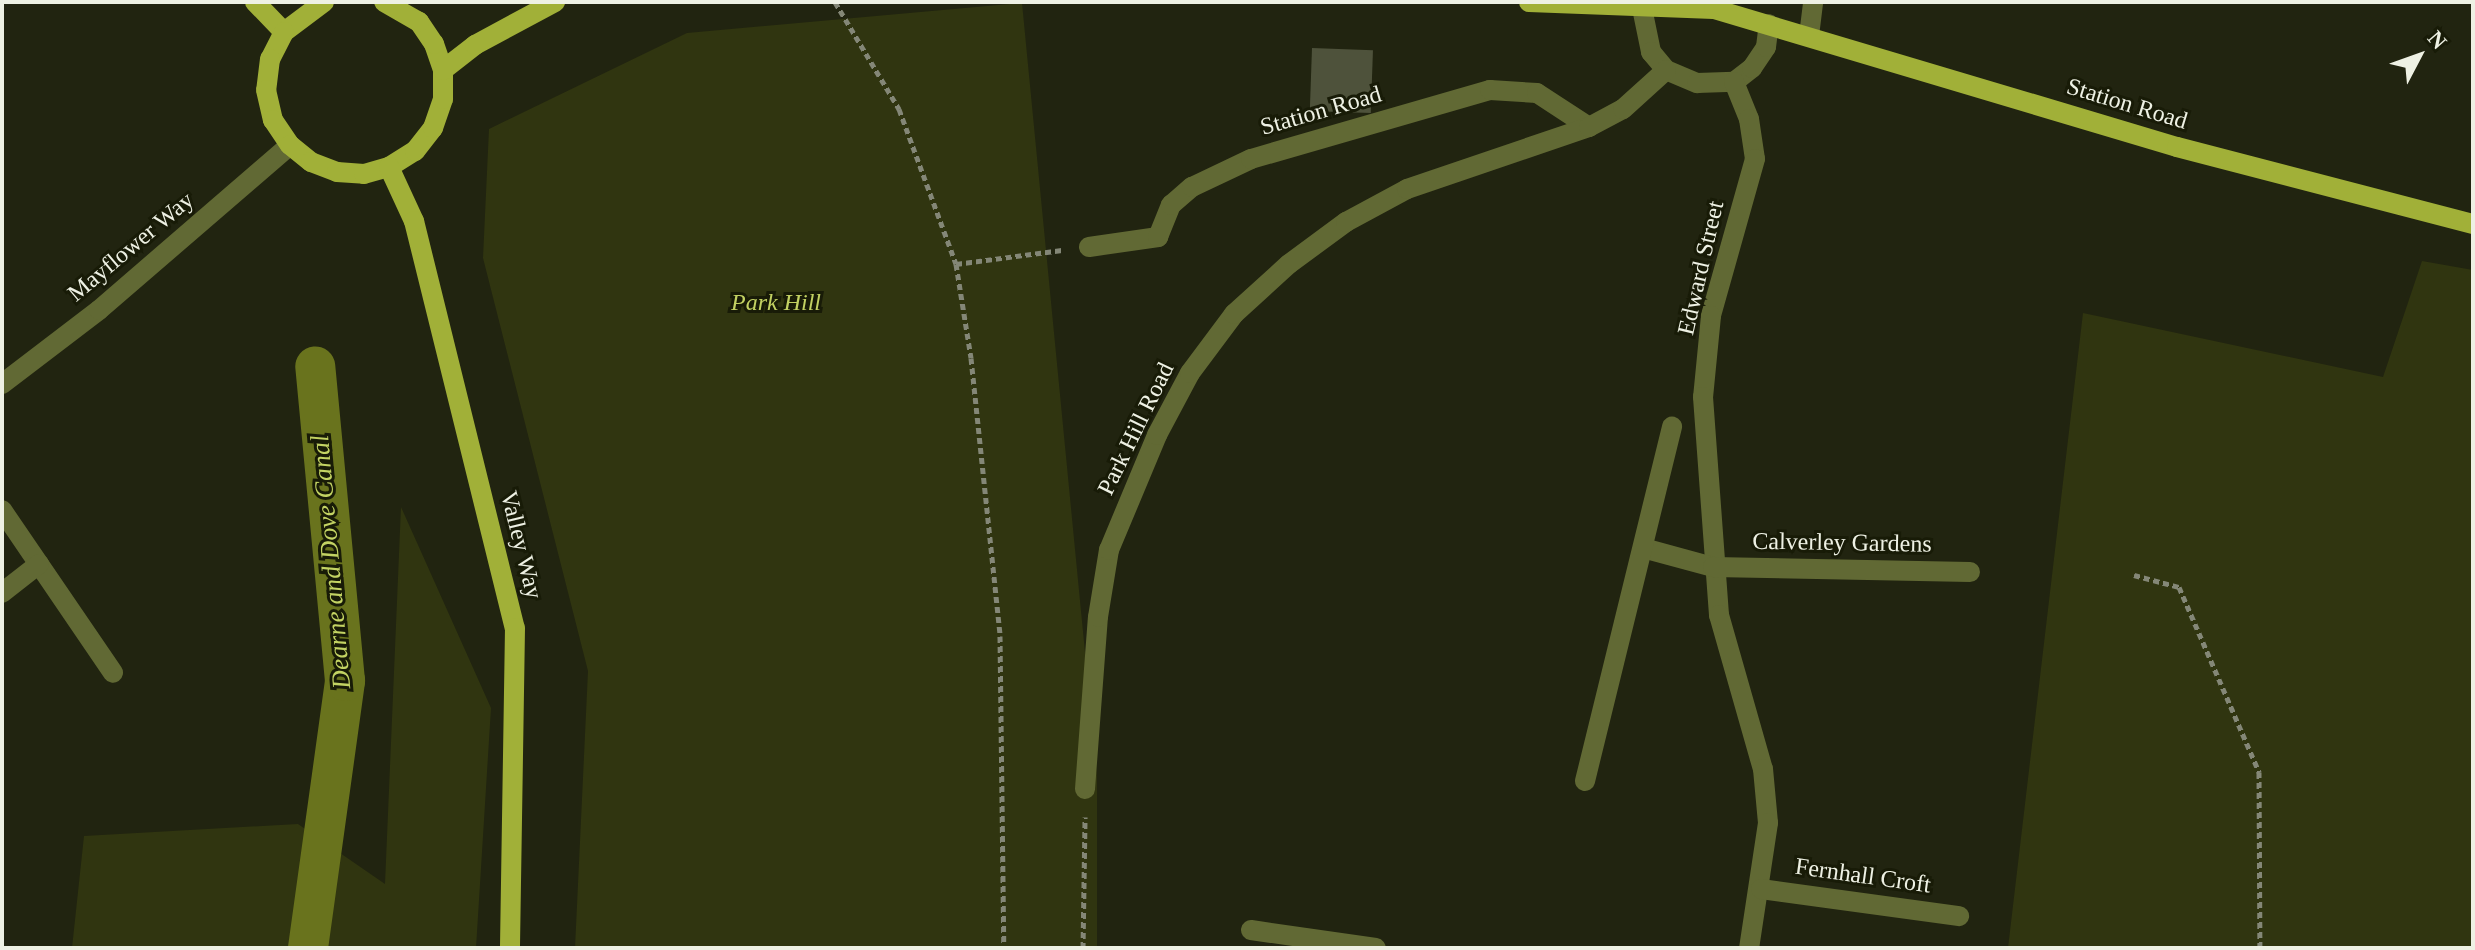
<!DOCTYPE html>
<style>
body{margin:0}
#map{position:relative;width:2475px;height:950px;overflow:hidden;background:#212410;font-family:Georgia,serif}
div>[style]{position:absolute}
.green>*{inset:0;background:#303510}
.canal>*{height:40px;margin:-20px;padding:0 20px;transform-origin:20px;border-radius:20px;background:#69731d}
.building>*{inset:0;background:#4e523b;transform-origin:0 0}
.path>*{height:5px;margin-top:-2.5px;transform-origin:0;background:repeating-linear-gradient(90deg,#848777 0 6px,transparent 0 10px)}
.minor>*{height:20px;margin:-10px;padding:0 10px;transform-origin:10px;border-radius:10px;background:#616934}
.major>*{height:20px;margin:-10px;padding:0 10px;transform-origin:10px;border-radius:10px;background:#a1b038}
span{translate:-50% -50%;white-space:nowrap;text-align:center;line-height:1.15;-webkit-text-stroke:6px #181b07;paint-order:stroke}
.street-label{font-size:24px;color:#eef1e4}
.park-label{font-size:24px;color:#c2d162;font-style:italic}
.water-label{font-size:26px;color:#c3d363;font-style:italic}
.frame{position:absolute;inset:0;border:4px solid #eef1e4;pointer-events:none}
.north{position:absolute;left:2379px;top:16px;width:80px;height:80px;-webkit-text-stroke:6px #181b07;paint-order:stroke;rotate:49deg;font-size:22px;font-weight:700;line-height:32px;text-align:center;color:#eef1e4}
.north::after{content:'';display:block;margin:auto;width:28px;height:36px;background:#eef1e4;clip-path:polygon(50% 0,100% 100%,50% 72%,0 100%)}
</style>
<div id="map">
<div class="green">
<div style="clip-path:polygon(1022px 3px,1097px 776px,1097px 948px,575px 948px,588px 671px,483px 258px,489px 129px,687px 33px)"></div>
<div style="clip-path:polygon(2422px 261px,2473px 270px,2473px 948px,2008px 948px,2083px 313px,2383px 377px)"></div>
<div style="clip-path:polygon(401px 507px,491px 708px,476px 948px,72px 948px,84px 836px,298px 824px,385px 884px)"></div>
</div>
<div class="canal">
<div style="left:308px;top:948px;width:270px;rotate:-82.1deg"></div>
<div style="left:345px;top:681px;width:316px;rotate:-95.4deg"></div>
</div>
<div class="building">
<div style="left:1312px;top:48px;width:61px;height:63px;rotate:2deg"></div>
</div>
<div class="path">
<div style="left:835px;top:2px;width:125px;rotate:59.1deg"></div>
<div style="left:899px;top:109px;width:165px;rotate:69.8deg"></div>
<div style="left:956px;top:264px;width:95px;rotate:80.9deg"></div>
<div style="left:971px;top:358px;width:280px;rotate:84deg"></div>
<div style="left:1000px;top:636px;width:312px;rotate:89.3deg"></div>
<div style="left:956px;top:264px;width:107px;rotate:-7.5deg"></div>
<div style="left:2134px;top:575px;width:47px;rotate:14.9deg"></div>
<div style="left:2179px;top:587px;width:202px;rotate:66.6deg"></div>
<div style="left:2259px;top:772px;width:176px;rotate:89.7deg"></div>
<div style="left:1083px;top:948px;width:131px;rotate:-89.1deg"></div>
</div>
<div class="minor">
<div style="left:1642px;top:8px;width:45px;rotate:78.4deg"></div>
<div style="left:1651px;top:52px;width:23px;rotate:50deg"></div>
<div style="left:1666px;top:70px;width:34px;rotate:23deg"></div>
<div style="left:1697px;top:83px;width:37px;rotate:-2deg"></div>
<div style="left:1734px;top:82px;width:23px;rotate:-38deg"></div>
<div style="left:1752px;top:68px;width:25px;rotate:-56deg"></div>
<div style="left:1766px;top:47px;width:23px;rotate:-83deg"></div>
<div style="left:1809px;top:36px;width:34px;rotate:-83deg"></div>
<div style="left:1734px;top:82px;width:40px;rotate:68deg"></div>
<div style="left:1749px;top:119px;width:40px;rotate:81.5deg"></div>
<div style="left:1755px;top:159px;width:163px;rotate:105.7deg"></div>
<div style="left:1711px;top:316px;width:81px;rotate:95.6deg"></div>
<div style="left:1703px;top:397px;width:219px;rotate:85.8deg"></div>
<div style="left:1719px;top:615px;width:160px;rotate:74.1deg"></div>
<div style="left:1763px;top:769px;width:54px;rotate:84.7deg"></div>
<div style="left:1768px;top:823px;width:126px;rotate:98.6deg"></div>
<div style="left:1089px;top:247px;width:70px;rotate:-8.2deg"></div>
<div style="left:1158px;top:237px;width:35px;rotate:-68deg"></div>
<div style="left:1171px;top:205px;width:28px;rotate:-41deg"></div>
<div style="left:1192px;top:187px;width:65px;rotate:-25.4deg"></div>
<div style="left:1251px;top:159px;width:249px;rotate:-16.1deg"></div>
<div style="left:1490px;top:90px;width:47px;rotate:3.7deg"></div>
<div style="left:1537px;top:93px;width:62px;rotate:33.2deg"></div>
<div style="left:2px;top:384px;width:122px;rotate:-37.3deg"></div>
<div style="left:99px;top:310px;width:252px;rotate:-40.8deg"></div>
<div style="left:2px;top:510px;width:197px;rotate:55.7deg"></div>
<div style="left:1643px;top:548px;width:73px;rotate:15.2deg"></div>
<div style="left:1713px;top:567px;width:257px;rotate:1.1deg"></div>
<div style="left:2px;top:593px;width:47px;rotate:-38.1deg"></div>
<div style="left:1585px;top:781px;width:365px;rotate:-76.2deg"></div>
<div style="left:1085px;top:789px;width:172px;rotate:-85.7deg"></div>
<div style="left:1098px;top:617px;width:68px;rotate:-80.7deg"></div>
<div style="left:1109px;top:550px;width:125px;rotate:-67.3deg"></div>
<div style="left:1157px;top:435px;width:70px;rotate:-62deg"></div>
<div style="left:1190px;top:373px;width:74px;rotate:-53.3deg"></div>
<div style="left:1234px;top:314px;width:74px;rotate:-42.3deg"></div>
<div style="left:1289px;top:264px;width:71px;rotate:-36.4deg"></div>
<div style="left:1346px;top:222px;width:69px;rotate:-28.4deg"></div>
<div style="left:1407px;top:189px;width:192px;rotate:-18.8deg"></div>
<div style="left:1589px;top:127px;width:38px;rotate:-28deg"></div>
<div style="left:1623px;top:109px;width:58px;rotate:-42.2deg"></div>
<div style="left:1761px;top:889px;width:200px;rotate:7.8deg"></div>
<div style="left:1251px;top:930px;width:126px;rotate:8.2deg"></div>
</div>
<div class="major">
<div style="left:255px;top:2px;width:42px;rotate:46deg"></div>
<div style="left:324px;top:2px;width:50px;rotate:143.1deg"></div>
<div style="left:284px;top:32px;width:30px;rotate:117deg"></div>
<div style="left:270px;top:59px;width:31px;rotate:97deg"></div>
<div style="left:266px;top:90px;width:31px;rotate:77deg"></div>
<div style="left:273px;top:120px;width:30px;rotate:56deg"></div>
<div style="left:290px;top:145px;width:27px;rotate:39deg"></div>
<div style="left:311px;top:162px;width:28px;rotate:21deg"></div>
<div style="left:337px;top:172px;width:27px;rotate:4deg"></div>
<div style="left:364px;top:174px;width:26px;rotate:-16deg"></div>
<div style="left:389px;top:167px;width:31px;rotate:-32deg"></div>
<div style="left:415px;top:151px;width:29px;rotate:-52deg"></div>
<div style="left:433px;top:128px;width:31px;rotate:-71deg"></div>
<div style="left:443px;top:99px;width:29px;rotate:-90deg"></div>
<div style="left:443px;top:70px;width:28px;rotate:-109deg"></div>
<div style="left:434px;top:44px;width:27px;rotate:-124deg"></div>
<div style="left:419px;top:22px;width:40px;rotate:-150.3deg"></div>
<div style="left:1529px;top:2px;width:185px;rotate:2.2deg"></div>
<div style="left:1714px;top:9px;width:483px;rotate:16.6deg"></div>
<div style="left:2177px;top:147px;width:306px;rotate:14.6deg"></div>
<div style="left:443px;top:70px;width:41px;rotate:-38deg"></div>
<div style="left:475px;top:45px;width:91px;rotate:-28.3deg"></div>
<div style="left:389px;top:167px;width:60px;rotate:65.2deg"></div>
<div style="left:414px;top:221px;width:419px;rotate:76.1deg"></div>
<div style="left:515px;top:628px;width:320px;rotate:90.9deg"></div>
</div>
<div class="street-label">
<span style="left:2127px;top:104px;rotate:17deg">Station Road</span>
<span style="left:1321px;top:111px;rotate:-16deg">Station Road</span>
<span style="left:131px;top:247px;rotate:-40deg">Mayflower Way</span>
<span style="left:1701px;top:268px;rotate:-77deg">Edward Street</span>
<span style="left:1136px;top:429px;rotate:-64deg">Park Hill Road</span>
<span style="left:1842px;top:543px;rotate:1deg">Calverley Gardens</span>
<span style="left:521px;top:545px;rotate:76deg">Valley Way</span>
<span style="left:1863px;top:876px;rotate:8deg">Fernhall Croft</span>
</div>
<div class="park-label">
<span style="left:776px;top:303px">Park Hill</span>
</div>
<div class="water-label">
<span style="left:331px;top:562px;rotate:-95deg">Dearne and Dove Canal</span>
</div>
<div class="frame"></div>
<div class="north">N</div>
</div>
